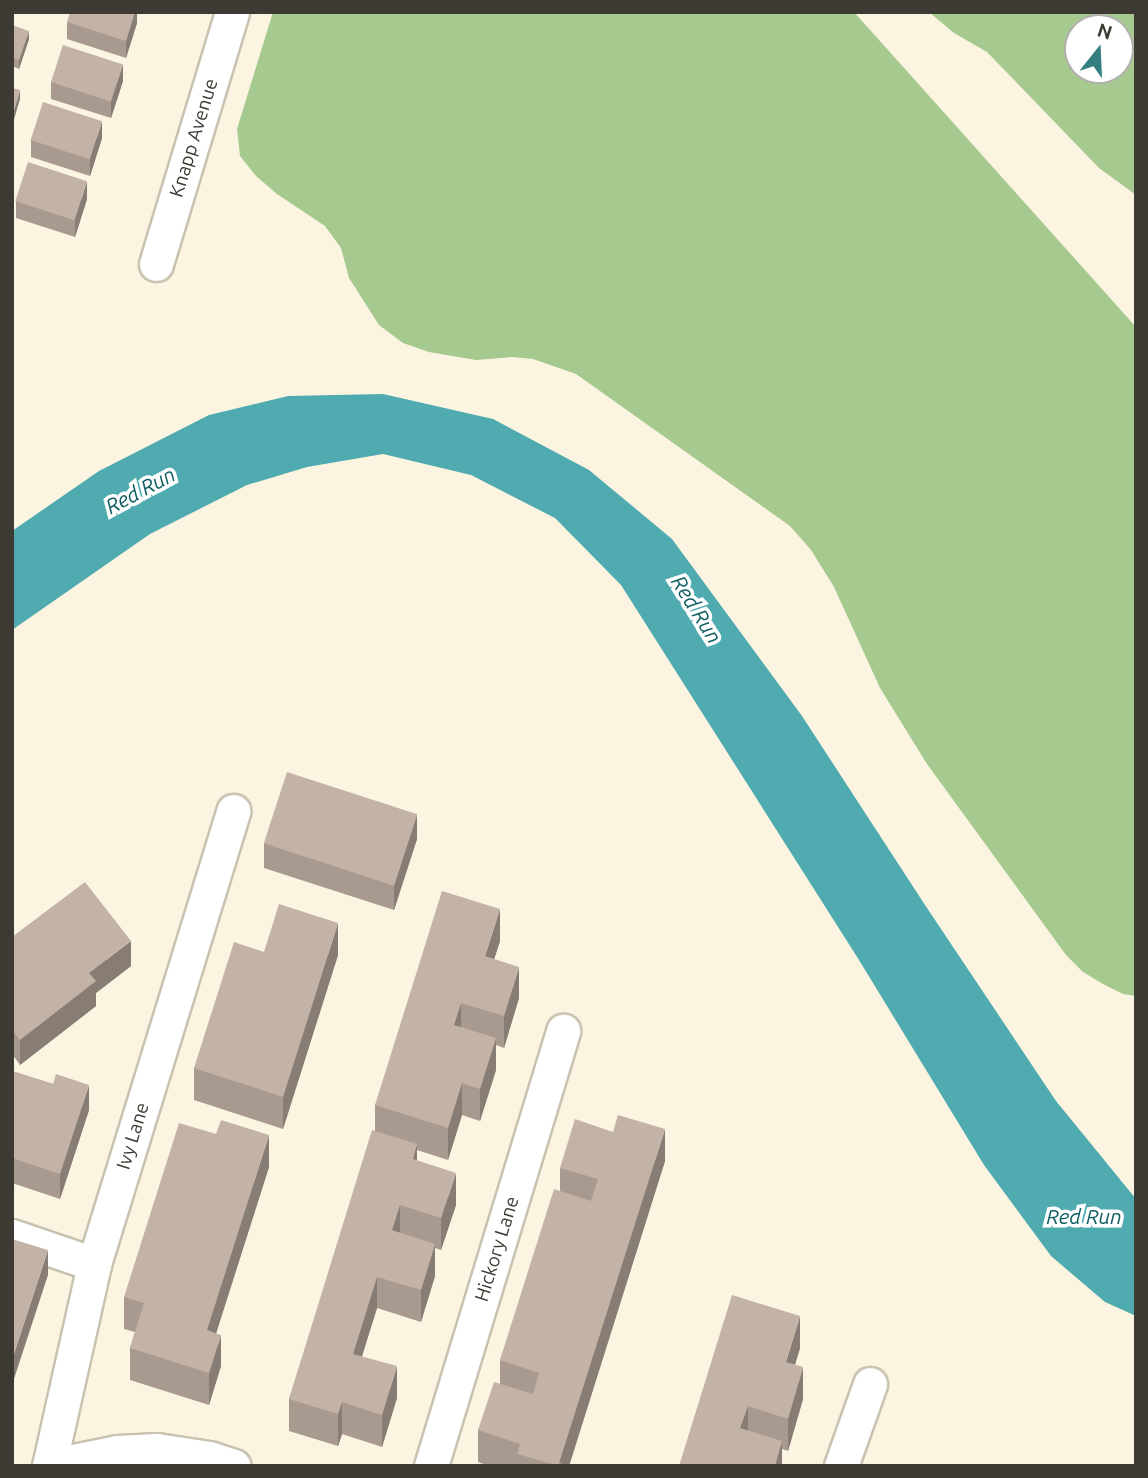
<!DOCTYPE html>
<style>
body{margin:0}
#map{position:relative;width:1148px;height:1478px;overflow:hidden;background:#fbf4e1;font-family:Ubuntu,sans-serif}
div>[style]{position:absolute}
.forest>*{inset:0;background:#a6c98f}
.water>*{inset:0;background:#4fabb0}
.roads{filter:drop-shadow(2px 0 #c8c2b0) drop-shadow(-2px 0 #c8c2b0) drop-shadow(0 2px #c8c2b0) drop-shadow(0 -2px #c8c2b0)}
.street>*{height:33px;margin:-16.5px;padding:0 16.5px;transform-origin:16.5px;border-radius:16.5px;background:#fff}
.wall>*{inset:0;background:#a89a8f}
.shaded-wall>*{inset:0;background:#887d74}
.building>*{inset:0;background:#c3b3a6;transform-origin:0 0}
span{translate:-50% -50%;white-space:nowrap;text-align:center;line-height:1.15;-webkit-text-stroke:7px #fff;paint-order:stroke}
.street-label{font-size:19px;color:#3c3a32}
.water-label{font-size:21px;color:#0e5e61;font-style:italic}
.frame{position:absolute;inset:0;border:14px solid #3c3a32;pointer-events:none}
.north{position:absolute;left:1064px;top:14px;width:70px;height:70px;box-sizing:border-box;background:#fff;border:2px solid #b1b0ad;border-radius:50%;rotate:18deg;font-size:19px;font-weight:700;line-height:28px;text-align:center;color:#3c3a32}
.north::after{content:'';display:block;margin:auto;width:24px;height:32px;background:#367f80;clip-path:polygon(50% 0,100% 100%,50% 72%,0 100%)}
</style>
<div id="map">
<div class="forest">
<div style="clip-path:polygon(273px 12px,854px 12px,1136px 327px,1136px 996px,1123px 994px,1103px 984px,1083px 972px,1066px 955px,927px 764px,880px 688px,834px 587px,811px 550px,790px 526px,576px 374px,533px 359px,512px 357px,476px 360px,429px 352px,403px 343px,379px 325px,349px 278px,341px 248px,325px 226px,277px 194px,256px 176px,240px 156px,237px 129px)"></div>
<div style="clip-path:polygon(evenodd,929px 12px,1136px 12px,1136px 195px,1099px 168px,987px 52px,954px 33px,929px 12px,1078px 28px,1120px 28px,1120px 70px,1078px 70px,1078px 28px)"></div>
</div>
<div class="water">
<div style="clip-path:polygon(383px 394px,493px 419px,589px 470px,672px 539px,802px 716px,925px 905px,1056px 1101px,1136px 1199px,1136px 1316px,1105px 1302px,1051px 1256px,984px 1165px,859px 960px,621px 585px,555px 518px,471px 475px,383px 454px,307px 467px,247px 485px,150px 534px,12px 630px,12px 531px,99px 471px,209px 415px,288px 396px)"></div>
</div>
<div class="roads">
<div class="street">
<div style="left:156px;top:264px;width:263px;rotate:-73.2deg"></div>
<div style="left:12px;top:1236px;width:87px;rotate:18.9deg"></div>
<div style="left:49px;top:1466px;width:207px;rotate:-77.4deg"></div>
<div style="left:94px;top:1264px;width:474px;rotate:-72.9deg"></div>
<div style="left:49px;top:1466px;width:69px;rotate:-11.6deg"></div>
<div style="left:117px;top:1452px;width:40px;rotate:-2.9deg"></div>
<div style="left:157px;top:1450px;width:53px;rotate:8.7deg"></div>
<div style="left:209px;top:1458px;width:26px;rotate:18deg"></div>
<div style="left:431px;top:1466px;width:455px;rotate:-73.1deg"></div>
<div style="left:841px;top:1466px;width:87px;rotate:-70.5deg"></div>
</div>
</div>
<div class="wall">
<div style="clip-path:polygon(137px 12px,137px 23px,126px 58px,67px 39px,67px 22px)"></div>
<div style="clip-path:polygon(12px 25px,29px 39px,19px 69px,12px 66px)"></div>
<div style="clip-path:polygon(123px 81px,111px 118px,51px 99px,51px 82px)"></div>
<div style="clip-path:polygon(102px 138px,90px 176px,31px 157px,31px 140px)"></div>
<div style="clip-path:polygon(87px 199px,75px 237px,16px 218px,16px 201px)"></div>
<div style="clip-path:polygon(417px 839px,394px 910px,264px 868px,264px 843px)"></div>
<div style="clip-path:polygon(12px 937px,131px 966px,96px 993px,96px 1006px,20px 1065px,12px 1054px)"></div>
<div style="clip-path:polygon(500px 941px,494px 959px,519px 998px,504px 1048px,496px 1045px,496px 1070px,480px 1121px,462px 1115px,448px 1160px,417px 1150px,417px 1161px,456px 1205px,441px 1250px,435px 1248px,435px 1276px,421px 1322px,377px 1308px,362px 1356px,397px 1398px,382px 1447px,342px 1434px,338px 1446px,289px 1431px,289px 1399px,375px 1131px,375px 1105px)"></div>
<div style="clip-path:polygon(264px 952px,338px 955px,283px 1129px,194px 1100px,194px 1068px)"></div>
<div style="clip-path:polygon(12px 1071px,53px 1084px,89px 1110px,60px 1199px,12px 1183px)"></div>
<div style="clip-path:polygon(665px 1161px,569px 1466px,489px 1466px,478px 1462px,478px 1430px,500px 1383px,500px 1360px,560px 1190px,560px 1168px)"></div>
<div style="clip-path:polygon(269px 1167px,216px 1333px,221px 1366px,209px 1405px,130px 1380px,130px 1348px,135px 1332px,124px 1329px,124px 1297px)"></div>
<div style="clip-path:polygon(800px 1348px,795px 1365px,803px 1399px,788px 1451px,782px 1449px,782px 1466px,679px 1466px)"></div>
</div>
<div class="shaded-wall">
<div style="clip-path:polygon(135px 12px,137px 12px,137px 23px,126px 58px,126px 41px)"></div>
<div style="clip-path:polygon(29px 31px,29px 39px,19px 69px,19px 60px)"></div>
<div style="clip-path:polygon(123px 64px,123px 81px,111px 118px,111px 101px)"></div>
<div style="clip-path:polygon(20px 90px,20px 99px,12px 126px,12px 117px)"></div>
<div style="clip-path:polygon(102px 121px,102px 138px,90px 176px,90px 159px)"></div>
<div style="clip-path:polygon(87px 181px,87px 199px,75px 237px,75px 220px)"></div>
<div style="clip-path:polygon(417px 814px,417px 839px,394px 910px,394px 885px)"></div>
<div style="clip-path:polygon(500px 909px,500px 941px,485px 988px,485px 956px)"></div>
<div style="clip-path:polygon(338px 923px,338px 955px,283px 1129px,283px 1097px)"></div>
<div style="clip-path:polygon(131px 941px,131px 966px,96px 993px,96px 1006px,20px 1065px,20px 1040px,89px 973px)"></div>
<div style="clip-path:polygon(519px 967px,519px 998px,504px 1048px,504px 1016px)"></div>
<div style="clip-path:polygon(461px 1003px,461px 1035px,454px 1025px)"></div>
<div style="clip-path:polygon(496px 1038px,496px 1070px,480px 1121px,480px 1089px)"></div>
<div style="clip-path:polygon(462px 1083px,462px 1115px,448px 1160px,448px 1128px)"></div>
<div style="clip-path:polygon(89px 1085px,89px 1110px,60px 1199px,60px 1174px)"></div>
<div style="clip-path:polygon(665px 1129px,665px 1161px,569px 1466px,559px 1463px)"></div>
<div style="clip-path:polygon(269px 1135px,269px 1167px,207px 1362px,207px 1330px)"></div>
<div style="clip-path:polygon(417px 1144px,417px 1176px,413px 1159px)"></div>
<div style="clip-path:polygon(456px 1173px,456px 1205px,441px 1250px,441px 1218px)"></div>
<div style="clip-path:polygon(400px 1205px,400px 1237px,392px 1230px)"></div>
<div style="clip-path:polygon(435px 1244px,435px 1276px,421px 1322px,421px 1290px)"></div>
<div style="clip-path:polygon(48px 1250px,48px 1275px,12px 1385px,12px 1360px)"></div>
<div style="clip-path:polygon(377px 1277px,377px 1308px,353px 1385px,353px 1354px)"></div>
<div style="clip-path:polygon(800px 1316px,800px 1348px,786px 1394px,786px 1362px)"></div>
<div style="clip-path:polygon(221px 1335px,221px 1366px,209px 1405px,209px 1373px)"></div>
<div style="clip-path:polygon(397px 1366px,397px 1398px,382px 1447px,382px 1415px)"></div>
<div style="clip-path:polygon(803px 1367px,803px 1399px,788px 1451px,788px 1419px)"></div>
<div style="clip-path:polygon(342px 1402px,342px 1434px,338px 1446px,338px 1414px)"></div>
<div style="clip-path:polygon(748px 1406px,748px 1438px,740px 1428px)"></div>
<div style="clip-path:polygon(782px 1441px,782px 1466px,775px 1466px)"></div>
</div>
<div class="building">
<div style="clip-path:polygon(70px 12px,135px 12px,126px 41px,67px 22px)"></div>
<div style="clip-path:polygon(12px 25px,29px 31px,19px 60px,12px 58px)"></div>
<div style="left:63px;top:45px;width:63px;height:39px;rotate:18deg"></div>
<div style="clip-path:polygon(12px 88px,20px 90px,12px 117px)"></div>
<div style="left:43px;top:102px;width:62px;height:40px;rotate:18deg"></div>
<div style="left:28px;top:162px;width:62px;height:41px;rotate:18deg"></div>
<div style="left:287px;top:772px;width:137px;height:75px;rotate:18deg"></div>
<div style="clip-path:polygon(85px 882px,131px 941px,89px 973px,96px 981px,20px 1040px,12px 1030px,12px 937px)"></div>
<div style="clip-path:polygon(442px 891px,500px 909px,485px 956px,519px 967px,504px 1016px,461px 1003px,454px 1025px,496px 1038px,480px 1089px,462px 1083px,448px 1128px,375px 1105px)"></div>
<div style="clip-path:polygon(279px 904px,338px 923px,283px 1097px,194px 1068px,234px 942px,264px 952px)"></div>
<div style="clip-path:polygon(12px 1071px,53px 1084px,56px 1074px,89px 1085px,60px 1174px,12px 1158px)"></div>
<div style="clip-path:polygon(618px 1115px,665px 1129px,559px 1463px,569px 1466px,551px 1466px,552px 1464px,517px 1454px,520px 1444px,478px 1430px,494px 1382px,533px 1394px,539px 1373px,500px 1360px,554px 1189px,591px 1201px,598px 1179px,560px 1168px,575px 1119px,613px 1132px)"></div>
<div style="clip-path:polygon(221px 1120px,269px 1135px,207px 1330px,221px 1335px,209px 1373px,130px 1348px,144px 1303px,124px 1297px,179px 1123px,216px 1134px)"></div>
<div style="clip-path:polygon(372px 1130px,417px 1144px,413px 1159px,456px 1173px,441px 1218px,400px 1205px,392px 1230px,435px 1244px,421px 1290px,377px 1277px,353px 1354px,397px 1366px,382px 1415px,342px 1402px,338px 1414px,289px 1399px)"></div>
<div style="clip-path:polygon(12px 1239px,48px 1250px,12px 1360px)"></div>
<div style="clip-path:polygon(732px 1295px,800px 1316px,786px 1362px,803px 1367px,788px 1419px,748px 1406px,740px 1428px,782px 1441px,775px 1466px,679px 1466px)"></div>
</div>
<div class="street-label">
<span style="left:194px;top:138px;rotate:-73deg">Knapp Avenue</span>
<span style="left:133px;top:1136px;rotate:-73deg">Ivy Lane</span>
<span style="left:497px;top:1249px;rotate:-73deg">Hickory Lane</span>
</div>
<div class="water-label">
<span style="left:140px;top:490px;rotate:-28deg">Red Run</span>
<span style="left:697px;top:609px;rotate:58deg">Red Run</span>
<span style="left:1084px;top:1216px">Red Run</span>
</div>
<div class="frame"></div>
<div class="north">N</div>
</div>
